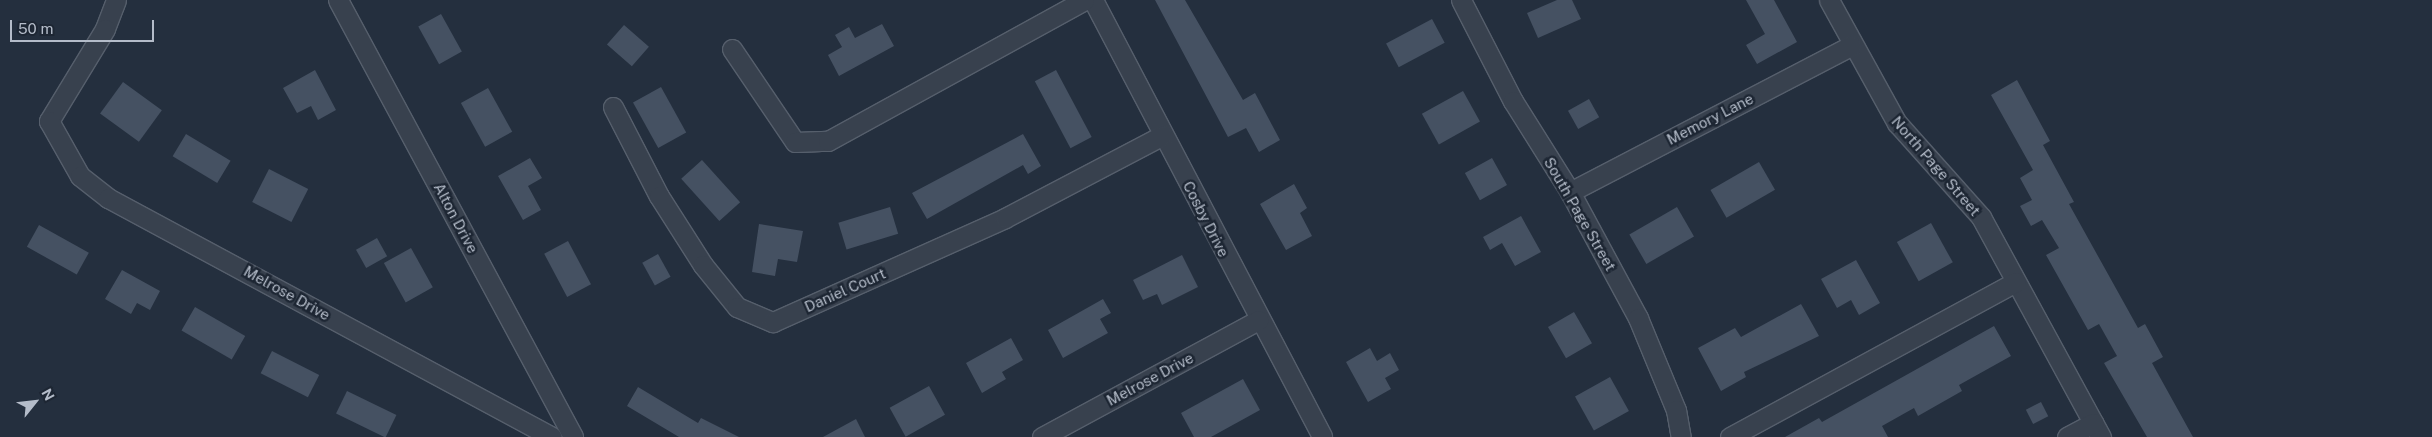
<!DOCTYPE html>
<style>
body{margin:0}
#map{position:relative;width:2432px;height:437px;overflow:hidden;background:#242f3e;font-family:"Public Sans",sans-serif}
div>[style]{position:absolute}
.building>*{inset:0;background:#455162;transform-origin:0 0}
.roads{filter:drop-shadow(1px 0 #565f6c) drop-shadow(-1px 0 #565f6c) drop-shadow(0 1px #565f6c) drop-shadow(0 -1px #565f6c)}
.street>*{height:19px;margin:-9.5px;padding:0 9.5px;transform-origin:9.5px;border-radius:9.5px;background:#38414e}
span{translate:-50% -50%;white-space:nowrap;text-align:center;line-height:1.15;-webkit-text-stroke:5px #1d2633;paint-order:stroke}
.street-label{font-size:15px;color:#b4bcc9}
.north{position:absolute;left:10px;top:377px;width:50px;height:50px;-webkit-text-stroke:4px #1d2633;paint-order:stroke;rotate:61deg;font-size:14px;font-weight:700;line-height:20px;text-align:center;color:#b4bcc9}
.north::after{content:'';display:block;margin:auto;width:18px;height:22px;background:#b4bcc9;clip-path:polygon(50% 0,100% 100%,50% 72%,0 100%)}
.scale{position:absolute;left:10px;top:20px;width:144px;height:22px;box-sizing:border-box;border:2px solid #b4bcc9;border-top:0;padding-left:6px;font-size:15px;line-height:18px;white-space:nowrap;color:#b4bcc9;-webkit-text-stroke:4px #1d2633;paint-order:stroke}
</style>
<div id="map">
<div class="building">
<div style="clip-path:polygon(1155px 0,1185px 0,1243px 100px,1255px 93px,1280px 140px,1259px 152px,1246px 128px,1228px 137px)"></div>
<div style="clip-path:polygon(1557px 0,1572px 0,1581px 19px,1538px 38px,1527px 13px)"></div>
<div style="clip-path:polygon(1746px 0,1774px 0,1797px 42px,1757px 64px,1746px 45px,1765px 34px)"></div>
<div style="left:441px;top:14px;width:43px;height:26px;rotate:61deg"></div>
<div style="left:1432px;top:19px;width:27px;height:52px;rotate:62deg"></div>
<div style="clip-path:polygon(882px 24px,894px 46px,839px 76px,828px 55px,842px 47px,835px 35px,849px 27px,855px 38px)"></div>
<div style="left:624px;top:25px;width:33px;height:26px;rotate:41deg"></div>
<div style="clip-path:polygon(315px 70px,336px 110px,318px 120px,311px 106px,297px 113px,283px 88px)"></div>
<div style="left:1056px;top:70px;width:76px;height:24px;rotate:62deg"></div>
<div style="clip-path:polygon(2017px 80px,2050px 141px,2043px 145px,2074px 202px,2069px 204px,2138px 328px,2145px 324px,2163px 357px,2152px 363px,2193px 437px,2147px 437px,2104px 363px,2117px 356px,2099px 324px,2088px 330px,2046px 255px,2059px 248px,2042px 220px,2031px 226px,2020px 206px,2032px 200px,2020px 178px,2033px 170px,1991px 95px)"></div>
<div style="left:123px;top:82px;width:48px;height:39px;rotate:36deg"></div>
<div style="left:661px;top:87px;width:52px;height:32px;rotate:61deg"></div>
<div style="left:488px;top:88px;width:50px;height:31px;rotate:61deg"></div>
<div style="left:1463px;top:91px;width:35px;height:47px;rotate:61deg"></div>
<div style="left:1589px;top:99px;width:21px;height:24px;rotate:61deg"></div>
<div style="left:186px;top:134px;width:52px;height:26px;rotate:31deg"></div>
<div style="clip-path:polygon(1023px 134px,1041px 166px,1028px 174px,1023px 165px,927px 219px,912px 193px)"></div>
<div style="clip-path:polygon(530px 158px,542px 178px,528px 186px,541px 210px,523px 220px,498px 176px)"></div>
<div style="left:1492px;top:158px;width:31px;height:31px;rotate:61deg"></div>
<div style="left:702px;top:160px;width:57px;height:28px;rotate:48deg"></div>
<div style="left:1759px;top:162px;width:32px;height:56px;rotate:60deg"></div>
<div style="left:269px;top:169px;width:44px;height:37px;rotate:27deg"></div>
<div style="clip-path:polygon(1294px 184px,1307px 208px,1300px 213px,1312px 236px,1286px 250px,1260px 204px)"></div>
<div style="left:890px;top:207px;width:28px;height:54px;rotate:73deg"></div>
<div style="left:1677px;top:207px;width:34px;height:55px;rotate:60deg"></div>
<div style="clip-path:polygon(1521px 216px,1541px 252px,1515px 266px,1502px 243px,1490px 250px,1483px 237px)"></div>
<div style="left:1931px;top:223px;width:45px;height:39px;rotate:61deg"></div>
<div style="clip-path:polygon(759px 224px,803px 231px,797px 262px,778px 259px,775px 276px,752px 272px)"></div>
<div style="left:39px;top:225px;width:57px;height:25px;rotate:29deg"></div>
<div style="left:377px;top:238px;width:21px;height:24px;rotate:61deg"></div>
<div style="left:568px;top:241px;width:49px;height:27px;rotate:62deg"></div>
<div style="left:411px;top:248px;width:45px;height:31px;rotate:61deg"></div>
<div style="left:658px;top:254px;width:26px;height:18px;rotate:61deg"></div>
<div style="clip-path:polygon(1182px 255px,1198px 287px,1162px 305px,1157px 294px,1143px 300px,1133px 280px)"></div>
<div style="clip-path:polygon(1856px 260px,1880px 303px,1859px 315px,1851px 300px,1837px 308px,1821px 279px)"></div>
<div style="clip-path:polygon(122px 270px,160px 291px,150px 310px,137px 303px,131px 314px,105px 299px)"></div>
<div style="clip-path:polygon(1103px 299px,1111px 313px,1100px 319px,1108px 333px,1063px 358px,1048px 330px)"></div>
<div style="clip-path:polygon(1801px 304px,1819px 336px,1744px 372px,1746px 377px,1721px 391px,1698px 348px,1735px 328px,1741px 337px)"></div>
<div style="left:195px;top:307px;width:58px;height:27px;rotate:30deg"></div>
<div style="left:1574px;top:312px;width:36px;height:30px;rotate:60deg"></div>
<div style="clip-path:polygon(1994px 326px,2011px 356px,1959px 385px,1962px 391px,1918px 416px,1914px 408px,1882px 426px,1888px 437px,1785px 437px,1819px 418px,1822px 422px)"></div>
<div style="clip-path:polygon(1011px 338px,1023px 360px,1002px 372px,1006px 379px,982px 393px,966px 363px)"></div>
<div style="clip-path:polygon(1370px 348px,1377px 361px,1390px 353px,1399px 370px,1385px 378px,1391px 389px,1368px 402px,1346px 362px)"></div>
<div style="left:272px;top:351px;width:53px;height:25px;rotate:27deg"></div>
<div style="left:1610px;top:377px;width:39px;height:40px;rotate:61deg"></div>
<div style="clip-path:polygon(1243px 379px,1260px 410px,1211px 437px,1194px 437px,1181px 413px)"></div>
<div style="left:929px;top:386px;width:33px;height:45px;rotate:61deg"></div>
<div style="clip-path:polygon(638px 387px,698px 423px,701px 418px,739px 437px,679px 437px,627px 406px)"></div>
<div style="left:347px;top:391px;width:55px;height:25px;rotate:26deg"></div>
<div style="left:2041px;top:402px;width:16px;height:17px;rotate:63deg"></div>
<div style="clip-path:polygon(856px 419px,865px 437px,823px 437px)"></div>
</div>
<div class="roads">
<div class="street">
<div style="left:116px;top:0;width:31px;rotate:111deg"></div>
<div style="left:105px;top:29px;width:108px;rotate:121.3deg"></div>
<div style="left:49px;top:121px;width:63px;rotate:60.6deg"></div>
<div style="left:80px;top:176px;width:36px;rotate:38deg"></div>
<div style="left:108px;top:198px;width:504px;rotate:28.29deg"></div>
<div style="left:338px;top:0;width:496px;rotate:61.7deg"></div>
<div style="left:1093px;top:0;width:493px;rotate:62.3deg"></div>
<div style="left:1461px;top:0;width:114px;rotate:62.8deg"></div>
<div style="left:1513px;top:101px;width:107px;rotate:57.9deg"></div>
<div style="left:1570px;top:192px;width:143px;rotate:61.6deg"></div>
<div style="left:1638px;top:318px;width:100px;rotate:67.6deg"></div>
<div style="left:1676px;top:410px;width:27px;rotate:80deg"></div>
<div style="left:1829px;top:0;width:141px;rotate:61.1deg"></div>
<div style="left:1897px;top:123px;width:126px;rotate:48.2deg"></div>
<div style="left:1981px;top:217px;width:251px;rotate:61.4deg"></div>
<div style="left:732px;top:49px;width:112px;rotate:55.9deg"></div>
<div style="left:795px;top:142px;width:33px;rotate:-2deg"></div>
<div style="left:828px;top:141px;width:292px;rotate:-28.8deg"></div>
<div style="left:613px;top:107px;width:100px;rotate:62.7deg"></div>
<div style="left:659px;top:196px;width:82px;rotate:57.5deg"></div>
<div style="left:703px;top:265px;width:54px;rotate:51deg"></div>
<div style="left:737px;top:307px;width:39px;rotate:23deg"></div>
<div style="left:773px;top:322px;width:254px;rotate:-24.1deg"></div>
<div style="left:1005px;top:218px;width:178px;rotate:-27.7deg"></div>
<div style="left:1570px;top:192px;width:317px;rotate:-27.5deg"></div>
<div style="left:1042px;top:437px;width:246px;rotate:-28.4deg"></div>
<div style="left:1730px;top:437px;width:325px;rotate:-28.5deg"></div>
<div style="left:2067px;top:437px;width:30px;rotate:-28deg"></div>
</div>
</div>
<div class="street-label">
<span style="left:1710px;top:119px;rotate:-27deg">Memory Lane</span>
<span style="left:1936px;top:166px;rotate:49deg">North Page Street</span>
<span style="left:1580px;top:214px;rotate:60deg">South Page Street</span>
<span style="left:456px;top:218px;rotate:62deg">Alton Drive</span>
<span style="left:1206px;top:219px;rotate:63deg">Cosby Drive</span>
<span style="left:845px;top:290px;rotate:-24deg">Daniel Court</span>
<span style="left:287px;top:293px;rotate:29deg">Melrose Drive</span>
<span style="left:1150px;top:379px;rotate:-28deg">Melrose Drive</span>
</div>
<div class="north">N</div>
<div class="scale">50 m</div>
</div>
